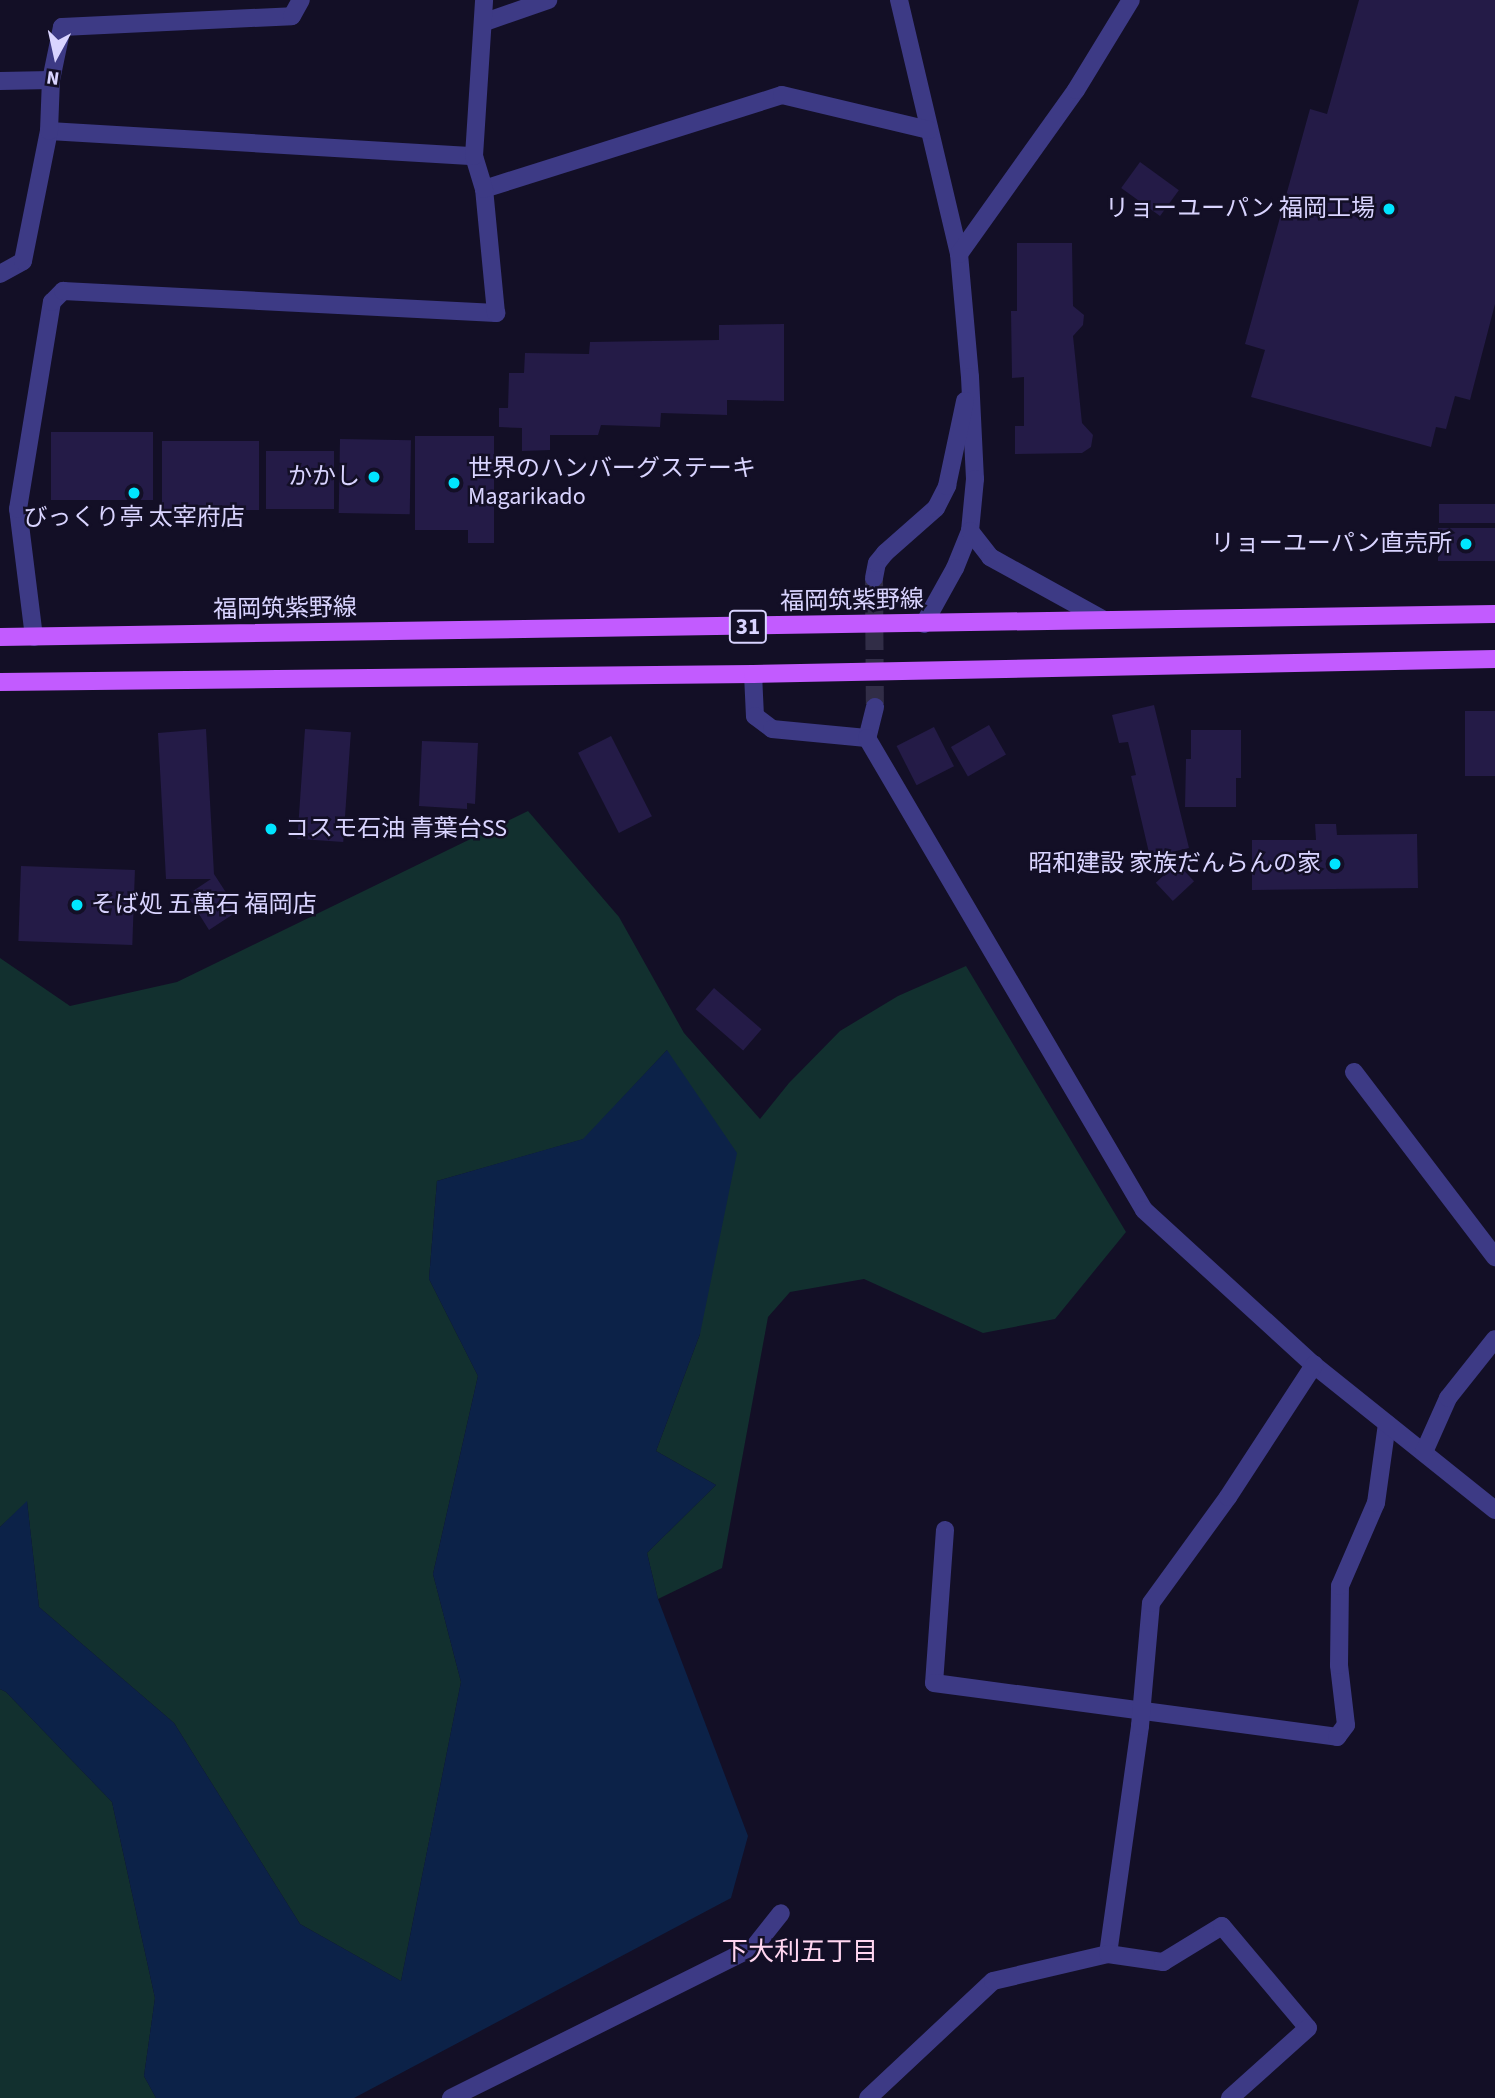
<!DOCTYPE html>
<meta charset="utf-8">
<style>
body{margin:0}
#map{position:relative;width:1495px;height:2098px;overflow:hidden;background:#130f26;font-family:"Source Sans 3","Noto Sans JP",sans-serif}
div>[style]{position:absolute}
.green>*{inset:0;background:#12302f}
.water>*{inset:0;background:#0c2248}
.building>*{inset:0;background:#241b47;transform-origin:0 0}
.street-tunnel>*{height:18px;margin-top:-9px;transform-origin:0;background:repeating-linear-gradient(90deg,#312d47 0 18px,transparent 0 27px)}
.lane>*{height:18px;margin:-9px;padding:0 9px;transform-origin:9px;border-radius:9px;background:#3d3a85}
.street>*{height:18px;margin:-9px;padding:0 9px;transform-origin:9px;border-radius:9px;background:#3d3a85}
.primary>*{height:18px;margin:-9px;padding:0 9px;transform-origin:9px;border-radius:9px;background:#c25bff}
.dots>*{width:19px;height:19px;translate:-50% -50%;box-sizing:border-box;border:4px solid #130f26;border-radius:50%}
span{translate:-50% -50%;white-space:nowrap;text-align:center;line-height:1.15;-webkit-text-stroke:5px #130f26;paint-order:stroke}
.shield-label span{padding:2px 5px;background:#130f26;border:2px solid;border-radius:5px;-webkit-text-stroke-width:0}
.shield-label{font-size:23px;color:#d9d4ff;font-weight:700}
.poi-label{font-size:24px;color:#d9d4ff}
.right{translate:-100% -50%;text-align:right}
.left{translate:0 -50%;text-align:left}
.street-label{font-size:24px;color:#d9d4ff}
.neighbourhood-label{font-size:26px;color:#ffd6f0}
.north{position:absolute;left:21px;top:21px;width:70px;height:70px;-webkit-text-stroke:5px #130f26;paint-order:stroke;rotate:188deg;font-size:19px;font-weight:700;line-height:28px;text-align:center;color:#d9d4ff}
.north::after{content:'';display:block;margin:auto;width:24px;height:32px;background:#d9d4ff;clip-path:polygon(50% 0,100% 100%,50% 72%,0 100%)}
</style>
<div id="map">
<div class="green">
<div style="clip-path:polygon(528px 811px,619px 917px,684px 1033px,760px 1119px,789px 1083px,840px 1031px,898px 996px,966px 966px,1126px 1232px,1055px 1319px,983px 1333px,864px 1279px,790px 1292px,768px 1317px,722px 1568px,658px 1599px,647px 1553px,716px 1485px,656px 1451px,700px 1334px,667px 1050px,584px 1139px,437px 1181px,429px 1279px,478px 1376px,433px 1574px,461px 1682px,401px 1981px,300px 1924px,174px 1723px,39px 1607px,27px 1502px,0 1527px,0 958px,70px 1006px,177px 982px)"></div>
<div style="clip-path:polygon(0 1689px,6px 1692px,112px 1802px,155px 1998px,144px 2076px,156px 2098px,0 2098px)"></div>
</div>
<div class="water">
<div style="clip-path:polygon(667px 1050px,737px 1153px,700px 1334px,656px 1451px,716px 1485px,647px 1553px,658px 1599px,748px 1836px,731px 1898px,354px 2098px,156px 2098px,144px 2076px,155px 1998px,112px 1802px,6px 1692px,0 1689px,0 1527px,27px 1501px,39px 1607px,174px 1723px,300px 1924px,401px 1981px,461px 1682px,433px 1574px,478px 1376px,429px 1279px,437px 1181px,583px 1139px)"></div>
</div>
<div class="building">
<div style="clip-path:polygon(1359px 0,1495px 0,1495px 304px,1470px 400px,1455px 396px,1446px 429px,1436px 427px,1431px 447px,1251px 397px,1265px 350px,1245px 344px,1310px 109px,1327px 114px)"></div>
<div style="left:1140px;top:162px;width:48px;height:32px;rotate:36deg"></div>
<div style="clip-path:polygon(1017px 243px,1072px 243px,1073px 306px,1084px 315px,1083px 325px,1073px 336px,1082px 423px,1093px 435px,1091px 447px,1082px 453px,1015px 454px,1015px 426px,1024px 426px,1024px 377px,1012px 378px,1011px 311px,1017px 311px)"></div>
<div style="clip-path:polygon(784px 324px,784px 401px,727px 400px,727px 415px,661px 413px,660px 427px,601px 425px,598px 435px,550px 435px,550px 450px,522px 451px,522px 428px,499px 427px,499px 408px,508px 408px,509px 373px,524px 373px,525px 353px,589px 354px,590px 342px,719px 340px,719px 325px)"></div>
<div style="left:51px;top:432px;width:102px;height:68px"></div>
<div style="clip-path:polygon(415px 436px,494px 436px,494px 543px,468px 543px,468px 530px,415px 530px)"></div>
<div style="left:340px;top:439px;width:71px;height:74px;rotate:1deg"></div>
<div style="left:162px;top:441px;width:97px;height:69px"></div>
<div style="left:266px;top:451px;width:68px;height:58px"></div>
<div style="left:1439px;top:504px;width:56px;height:19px"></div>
<div style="left:1438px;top:528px;width:57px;height:33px"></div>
<div style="clip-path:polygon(1154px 705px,1189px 848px,1150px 857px,1131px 776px,1136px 775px,1128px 742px,1119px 743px,1112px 715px)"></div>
<div style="left:1465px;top:711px;width:30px;height:65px"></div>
<div style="left:989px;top:725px;width:34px;height:44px;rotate:60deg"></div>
<div style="left:934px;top:727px;width:44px;height:42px;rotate:63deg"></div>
<div style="clip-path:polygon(206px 729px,214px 874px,238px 911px,209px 930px,187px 895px,211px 879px,166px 879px,158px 733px)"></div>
<div style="left:305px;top:729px;width:46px;height:110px;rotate:4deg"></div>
<div style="clip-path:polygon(1191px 730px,1241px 730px,1241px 778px,1236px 778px,1236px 807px,1185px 807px,1186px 759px,1191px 759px)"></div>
<div style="left:611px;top:736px;width:90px;height:37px;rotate:63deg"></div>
<div style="clip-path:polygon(422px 741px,478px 743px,475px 804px,467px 803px,467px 809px,419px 806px)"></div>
<div style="clip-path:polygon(1315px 824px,1336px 824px,1337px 835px,1417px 834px,1418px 888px,1252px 890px,1252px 840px,1316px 840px)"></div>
<div style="left:1177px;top:863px;width:25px;height:29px;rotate:47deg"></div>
<div style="left:21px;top:866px;width:114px;height:75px;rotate:2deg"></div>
<div style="left:714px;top:988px;width:63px;height:28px;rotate:41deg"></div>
</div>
<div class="street-tunnel">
<div style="left:874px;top:578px;width:129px;rotate:89.6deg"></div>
</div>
<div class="lane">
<div style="left:945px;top:1530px;width:153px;rotate:94.1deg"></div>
<div style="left:934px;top:1683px;width:407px;rotate:7.6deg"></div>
<div style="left:1337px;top:1737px;width:15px;rotate:-53deg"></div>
<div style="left:1346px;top:1725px;width:60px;rotate:-96.7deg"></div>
<div style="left:1339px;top:1665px;width:79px;rotate:-89.3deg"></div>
<div style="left:1340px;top:1586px;width:90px;rotate:-66.6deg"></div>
<div style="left:1376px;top:1503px;width:80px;rotate:-82.1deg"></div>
</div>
<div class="street">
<div style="left:899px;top:0;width:261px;rotate:76.7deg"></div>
<div style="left:959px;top:254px;width:123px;rotate:84.9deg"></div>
<div style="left:970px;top:377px;width:102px;rotate:87.2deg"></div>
<div style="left:975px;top:479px;width:52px;rotate:95.5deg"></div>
<div style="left:970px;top:531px;width:40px;rotate:112deg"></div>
<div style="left:955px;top:568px;width:64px;rotate:119deg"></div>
<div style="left:485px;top:22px;width:67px;rotate:-19.2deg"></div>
<div style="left:0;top:81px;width:51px;rotate:-1.1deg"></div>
<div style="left:49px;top:131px;width:426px;rotate:3.4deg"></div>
<div style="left:484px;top:189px;width:312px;rotate:-17.5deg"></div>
<div style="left:782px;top:95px;width:151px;rotate:13.4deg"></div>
<div style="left:959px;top:254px;width:201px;rotate:-54.5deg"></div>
<div style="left:1076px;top:90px;width:105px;rotate:-58.6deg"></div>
<div style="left:0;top:274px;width:26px;rotate:-29deg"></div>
<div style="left:23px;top:261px;width:133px;rotate:-78.7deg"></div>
<div style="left:49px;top:131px;width:51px;rotate:-87.8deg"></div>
<div style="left:51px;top:80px;width:54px;rotate:-78.3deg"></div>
<div style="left:62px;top:27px;width:230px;rotate:-2.7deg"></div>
<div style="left:292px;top:16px;width:18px;rotate:-61deg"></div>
<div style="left:970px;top:531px;width:33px;rotate:52deg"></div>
<div style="left:990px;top:557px;width:130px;rotate:28.9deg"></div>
<div style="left:874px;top:578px;width:15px;rotate:-79deg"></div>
<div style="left:877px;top:563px;width:13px;rotate:-51deg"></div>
<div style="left:885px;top:553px;width:68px;rotate:-41.4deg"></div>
<div style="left:936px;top:508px;width:25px;rotate:-63deg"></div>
<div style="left:947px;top:486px;width:87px;rotate:-78deg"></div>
<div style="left:34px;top:637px;width:129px;rotate:-97.1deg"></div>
<div style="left:18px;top:509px;width:210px;rotate:-80.7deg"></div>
<div style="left:52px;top:302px;width:16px;rotate:-45deg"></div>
<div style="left:63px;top:291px;width:434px;rotate:2.9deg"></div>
<div style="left:496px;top:313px;width:125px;rotate:-95.5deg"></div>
<div style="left:484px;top:189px;width:34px;rotate:-107deg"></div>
<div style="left:474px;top:156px;width:156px;rotate:-86.3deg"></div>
<div style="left:753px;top:674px;width:42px;rotate:87.3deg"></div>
<div style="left:755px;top:716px;width:21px;rotate:37deg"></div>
<div style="left:772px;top:729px;width:95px;rotate:5.4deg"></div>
<div style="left:875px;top:707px;width:32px;rotate:104deg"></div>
<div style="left:867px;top:738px;width:547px;rotate:59.59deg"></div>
<div style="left:1144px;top:1210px;width:230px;rotate:42.4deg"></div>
<div style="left:1314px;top:1365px;width:232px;rotate:38.7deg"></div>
<div style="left:1354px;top:1072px;width:233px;rotate:52.7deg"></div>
<div style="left:1424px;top:1452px;width:59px;rotate:-66deg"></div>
<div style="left:1448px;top:1398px;width:75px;rotate:-51.5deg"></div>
<div style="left:1108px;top:1954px;width:230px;rotate:-82deg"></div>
<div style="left:1140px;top:1726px;width:123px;rotate:-84.9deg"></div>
<div style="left:1151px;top:1603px;width:131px;rotate:-54deg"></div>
<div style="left:1228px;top:1497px;width:158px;rotate:-56.9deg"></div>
<div style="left:451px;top:2098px;width:339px;rotate:-26.5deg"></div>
<div style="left:754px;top:1947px;width:43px;rotate:-51.5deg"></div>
<div style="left:868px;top:2098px;width:171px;rotate:-43.1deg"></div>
<div style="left:993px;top:1981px;width:118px;rotate:-13.2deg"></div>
<div style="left:1108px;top:1954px;width:56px;rotate:8.3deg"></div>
<div style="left:1163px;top:1962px;width:69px;rotate:-31.4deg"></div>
<div style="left:1222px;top:1926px;width:133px;rotate:49.9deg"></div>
<div style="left:1308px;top:2028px;width:105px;rotate:138.1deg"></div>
</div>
<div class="primary">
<div style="left:0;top:637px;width:1495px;rotate:-0.88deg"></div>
<div style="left:0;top:682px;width:753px;rotate:-0.61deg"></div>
<div style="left:753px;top:674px;width:742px;rotate:-1.16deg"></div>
</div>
<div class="dots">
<div style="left:1389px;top:209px;background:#00e5ff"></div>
<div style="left:374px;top:477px;background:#00e5ff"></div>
<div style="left:454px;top:483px;background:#00e5ff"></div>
<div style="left:134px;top:493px;background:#00e5ff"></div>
<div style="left:1466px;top:544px;background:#00e5ff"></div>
<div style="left:271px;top:829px;background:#00e5ff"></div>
<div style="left:1335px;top:864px;background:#00e5ff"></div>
<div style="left:77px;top:905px;background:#00e5ff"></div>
</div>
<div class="shield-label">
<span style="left:748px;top:627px">31</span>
</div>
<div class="poi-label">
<span class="right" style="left:1375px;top:209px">リョーユーパン 福岡工場</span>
<span class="left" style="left:468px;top:483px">世界のハンバーグステーキ<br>Magarikado</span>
<span class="right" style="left:360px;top:477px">かかし</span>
<span style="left:134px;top:518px">びっくり亭 太宰府店</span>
<span class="right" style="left:1452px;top:544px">リョーユーパン直売所</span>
<span class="left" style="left:285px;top:829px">コスモ石油 青葉台SS</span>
<span class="right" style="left:1321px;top:864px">昭和建設 家族だんらんの家</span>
<span class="left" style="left:91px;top:905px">そば処 五萬石 福岡店</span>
</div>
<div class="street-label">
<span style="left:852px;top:601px;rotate:-1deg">福岡筑紫野線</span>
<span style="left:285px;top:609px;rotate:-1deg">福岡筑紫野線</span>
</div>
<div class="neighbourhood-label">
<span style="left:800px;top:1952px">下大利五丁目</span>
</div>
<div class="north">N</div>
</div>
